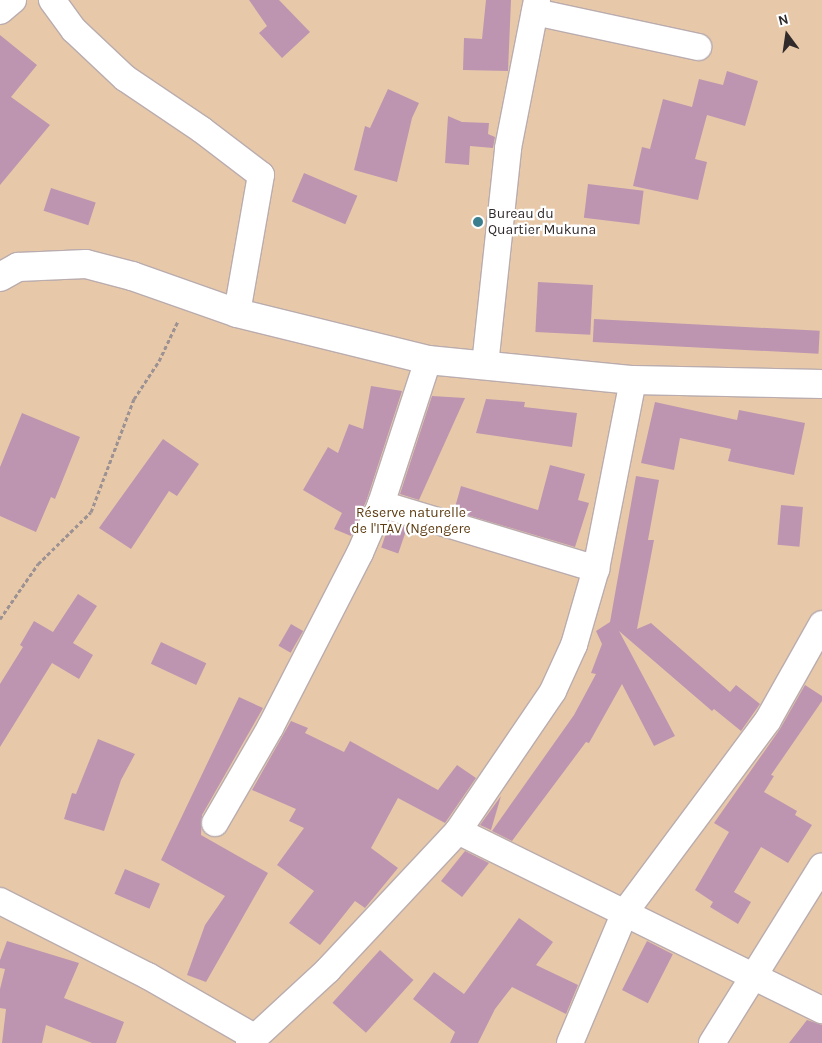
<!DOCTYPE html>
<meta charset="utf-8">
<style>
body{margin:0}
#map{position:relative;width:822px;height:1043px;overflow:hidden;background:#ebdcde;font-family:Karla,sans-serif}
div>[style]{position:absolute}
.green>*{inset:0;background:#e7c9a9;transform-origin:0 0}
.building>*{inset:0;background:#bd95b1;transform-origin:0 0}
.path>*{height:3px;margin-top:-1.5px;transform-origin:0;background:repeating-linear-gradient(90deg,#9d9293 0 4px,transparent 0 6.5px)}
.roads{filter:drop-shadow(1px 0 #baacae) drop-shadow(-1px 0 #baacae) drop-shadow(0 1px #baacae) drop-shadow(0 -1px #baacae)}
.street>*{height:26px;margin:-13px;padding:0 13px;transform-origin:13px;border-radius:13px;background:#fff}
.secondary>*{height:28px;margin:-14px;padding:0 14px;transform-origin:14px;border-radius:14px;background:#fff}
.dots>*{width:14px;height:14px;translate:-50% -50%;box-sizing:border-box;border:2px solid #fff;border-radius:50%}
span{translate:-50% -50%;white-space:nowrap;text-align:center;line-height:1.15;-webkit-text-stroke:4.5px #fff;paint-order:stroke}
.poi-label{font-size:14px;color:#302a2b}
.left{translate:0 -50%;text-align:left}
.park-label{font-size:14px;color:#5e3d12}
.north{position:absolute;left:762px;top:10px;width:50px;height:50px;-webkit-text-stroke:4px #fff;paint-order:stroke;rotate:346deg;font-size:14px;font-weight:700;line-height:20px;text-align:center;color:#302a2b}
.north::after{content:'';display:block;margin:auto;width:18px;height:22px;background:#302a2b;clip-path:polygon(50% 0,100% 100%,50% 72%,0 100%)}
</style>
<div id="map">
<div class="green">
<div style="left:0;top:0;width:822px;height:1043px"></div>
</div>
<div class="building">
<div style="clip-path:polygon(249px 0,279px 0,310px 32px,282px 58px,259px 33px,267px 26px)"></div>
<div style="clip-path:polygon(486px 0,511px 0,508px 71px,463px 70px,464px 38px,482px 39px)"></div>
<div style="clip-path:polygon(0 35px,37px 65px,11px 97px,50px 125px,0 185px)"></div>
<div style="clip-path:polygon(727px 71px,758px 81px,745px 126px,707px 115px,695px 159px,707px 162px,698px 200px,633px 186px,642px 147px,650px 149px,663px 99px,692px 107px,699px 79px,723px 85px)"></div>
<div style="clip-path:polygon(388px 89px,419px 103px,412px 118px,397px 182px,354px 170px,365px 126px,370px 128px)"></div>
<div style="clip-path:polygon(448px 116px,462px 122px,489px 123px,488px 134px,495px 137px,493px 148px,470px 146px,469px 165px,445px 163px)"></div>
<div style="left:304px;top:173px;width:58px;height:31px;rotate:23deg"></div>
<div style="left:588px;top:184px;width:56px;height:34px;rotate:7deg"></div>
<div style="left:51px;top:188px;width:47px;height:24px;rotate:18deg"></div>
<div style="left:538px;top:282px;width:55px;height:50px;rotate:3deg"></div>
<div style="left:594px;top:319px;width:226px;height:23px;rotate:3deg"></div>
<div style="clip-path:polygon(371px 386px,402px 391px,367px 499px,351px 536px,334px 529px,342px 513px,303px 490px,328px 447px,338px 453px,349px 424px,363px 429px)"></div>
<div style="clip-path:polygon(432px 396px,465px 398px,419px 500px,400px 494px)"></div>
<div style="clip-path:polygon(486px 399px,525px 402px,524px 407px,577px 413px,572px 447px,476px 433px)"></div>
<div style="clip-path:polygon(655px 402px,737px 420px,739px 410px,805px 423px,794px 475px,728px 461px,731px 449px,680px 438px,674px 470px,641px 463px)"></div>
<div style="clip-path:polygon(22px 413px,80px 437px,55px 499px,51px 497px,36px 532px,0 516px,0 467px)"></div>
<div style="clip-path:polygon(163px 439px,199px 464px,177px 496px,169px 491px,131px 549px,99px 528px)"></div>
<div style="clip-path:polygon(550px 465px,585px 474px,578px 500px,589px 503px,575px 547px,454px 511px,461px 486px,538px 510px)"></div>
<div style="clip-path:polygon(636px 476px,659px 480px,648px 540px,654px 540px,637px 629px,651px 623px,730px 692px,736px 685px,760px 704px,741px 731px,714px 709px,712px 711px,619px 631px,675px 736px,654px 746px,622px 684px,589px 743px,586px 742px,512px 841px,492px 831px,574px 715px,596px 674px,591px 673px,602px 644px,596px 631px,610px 622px)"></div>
<div style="left:781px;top:505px;width:22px;height:40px;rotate:5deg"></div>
<div style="left:390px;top:522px;width:18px;height:27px;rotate:19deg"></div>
<div style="clip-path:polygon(78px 594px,97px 606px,73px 643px,93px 655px,79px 679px,52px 663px,0 747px,0 684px,23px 647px,20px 645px,34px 621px,53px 632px)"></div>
<div style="left:291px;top:624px;width:14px;height:25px;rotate:30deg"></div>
<div style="left:161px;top:642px;width:50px;height:24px;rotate:25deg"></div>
<div style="clip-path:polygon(805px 685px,822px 696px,822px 701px,771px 775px,774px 776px,764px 792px,797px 811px,795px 815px,812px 825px,788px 863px,761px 847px,734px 892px,751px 902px,738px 924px,710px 907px,713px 902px,695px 890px,729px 832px,714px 823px,780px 729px)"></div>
<div style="clip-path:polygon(239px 697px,263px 708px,202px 815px,201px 835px,268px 873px,206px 982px,187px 975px,205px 925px,225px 896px,161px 860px)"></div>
<div style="clip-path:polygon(291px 721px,308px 728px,305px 733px,344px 752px,350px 741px,438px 790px,457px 765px,476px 778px,445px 823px,398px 798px,371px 848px,398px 868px,365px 908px,355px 901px,320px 945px,289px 923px,314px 891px,277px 865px,304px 828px,289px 821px,296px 809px,252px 790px)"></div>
<div style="clip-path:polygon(98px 739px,135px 754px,121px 780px,104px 831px,64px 819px,72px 793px,76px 794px)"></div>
<div style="clip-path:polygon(501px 796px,491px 830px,480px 825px)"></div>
<div style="clip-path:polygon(465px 851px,489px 863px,462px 897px,441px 881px)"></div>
<div style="left:125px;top:869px;width:38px;height:27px;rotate:23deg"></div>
<div style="clip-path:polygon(519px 918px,553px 942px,536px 965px,578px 985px,566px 1014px,512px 987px,495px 1009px,478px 1043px,450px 1043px,455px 1032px,413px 999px,434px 972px,464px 994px)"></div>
<div style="clip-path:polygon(7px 941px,79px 963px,64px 998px,124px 1022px,116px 1043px,92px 1043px,46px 1025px,42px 1043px,2px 1043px,6px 1009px,0 1008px,0 989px,5px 969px,0 968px,0 960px)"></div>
<div style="left:647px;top:941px;width:29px;height:55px;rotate:27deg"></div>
<div style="left:380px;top:950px;width:45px;height:71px;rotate:42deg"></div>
<div style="clip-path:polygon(807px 1020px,822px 1025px,822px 1043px,789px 1043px)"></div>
</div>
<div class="path">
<div style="left:0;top:619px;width:67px;rotate:-55.4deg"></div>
<div style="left:38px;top:564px;width:74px;rotate:-44.5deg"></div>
<div style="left:91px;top:512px;width:121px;rotate:-69.2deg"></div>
<div style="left:134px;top:399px;width:45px;rotate:-56.7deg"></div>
<div style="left:159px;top:361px;width:44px;rotate:-64.6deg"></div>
</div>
<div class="roads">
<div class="street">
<div style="left:52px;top:0;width:37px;rotate:54deg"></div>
<div style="left:74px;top:30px;width:70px;rotate:43.3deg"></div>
<div style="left:125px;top:78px;width:93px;rotate:34deg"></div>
<div style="left:202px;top:130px;width:74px;rotate:37.3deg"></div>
<div style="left:261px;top:175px;width:140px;rotate:99.9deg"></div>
<div style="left:0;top:11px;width:17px;rotate:-40deg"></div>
<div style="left:535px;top:12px;width:167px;rotate:12.1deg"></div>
<div style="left:485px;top:365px;width:218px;rotate:-83.9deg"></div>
<div style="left:508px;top:148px;width:151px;rotate:-78.9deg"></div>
<div style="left:381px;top:504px;width:225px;rotate:16.8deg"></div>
<div style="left:215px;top:823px;width:110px;rotate:-59.9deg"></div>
<div style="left:270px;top:728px;width:197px;rotate:-62.8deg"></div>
<div style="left:360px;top:553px;width:53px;rotate:-66.8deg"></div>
<div style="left:381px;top:504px;width:151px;rotate:-71.9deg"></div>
<div style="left:458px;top:831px;width:406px;rotate:26.2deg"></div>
<div style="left:0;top:901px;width:166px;rotate:26.9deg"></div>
<div style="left:148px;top:976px;width:122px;rotate:29.9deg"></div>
<div style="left:249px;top:1043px;width:108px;rotate:-42.7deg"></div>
<div style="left:328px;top:970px;width:190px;rotate:-46.9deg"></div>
<div style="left:458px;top:831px;width:169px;rotate:-55.8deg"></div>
<div style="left:553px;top:691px;width:51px;rotate:-65.5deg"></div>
<div style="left:574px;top:645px;width:79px;rotate:-73.9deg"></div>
<div style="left:596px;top:569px;width:193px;rotate:-78.9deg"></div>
<div style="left:570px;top:1043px;width:142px;rotate:-67.2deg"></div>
<div style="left:625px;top:912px;width:239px;rotate:-53.3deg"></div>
<div style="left:768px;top:720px;width:110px;rotate:-60.6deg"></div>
<div style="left:712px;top:1043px;width:208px;rotate:-58.1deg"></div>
</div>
<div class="secondary">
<div style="left:0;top:277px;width:21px;rotate:-29deg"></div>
<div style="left:18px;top:267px;width:68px;rotate:-2.5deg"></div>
<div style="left:86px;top:264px;width:48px;rotate:14.6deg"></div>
<div style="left:132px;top:276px;width:111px;rotate:19.4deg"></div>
<div style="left:237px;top:313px;width:197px;rotate:13.8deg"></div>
<div style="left:428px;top:360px;width:206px;rotate:5.6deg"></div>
<div style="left:633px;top:380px;width:189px;rotate:1.2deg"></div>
</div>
</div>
<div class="dots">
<div style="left:478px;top:222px;background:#3b7f8e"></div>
</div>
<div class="poi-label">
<span class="left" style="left:488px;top:222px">Bureau du<br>Quartier Mukuna</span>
</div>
<div class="park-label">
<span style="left:411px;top:521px">Réserve naturelle<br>de l'ITAV (Ngengere</span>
</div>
<div class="north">N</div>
</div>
